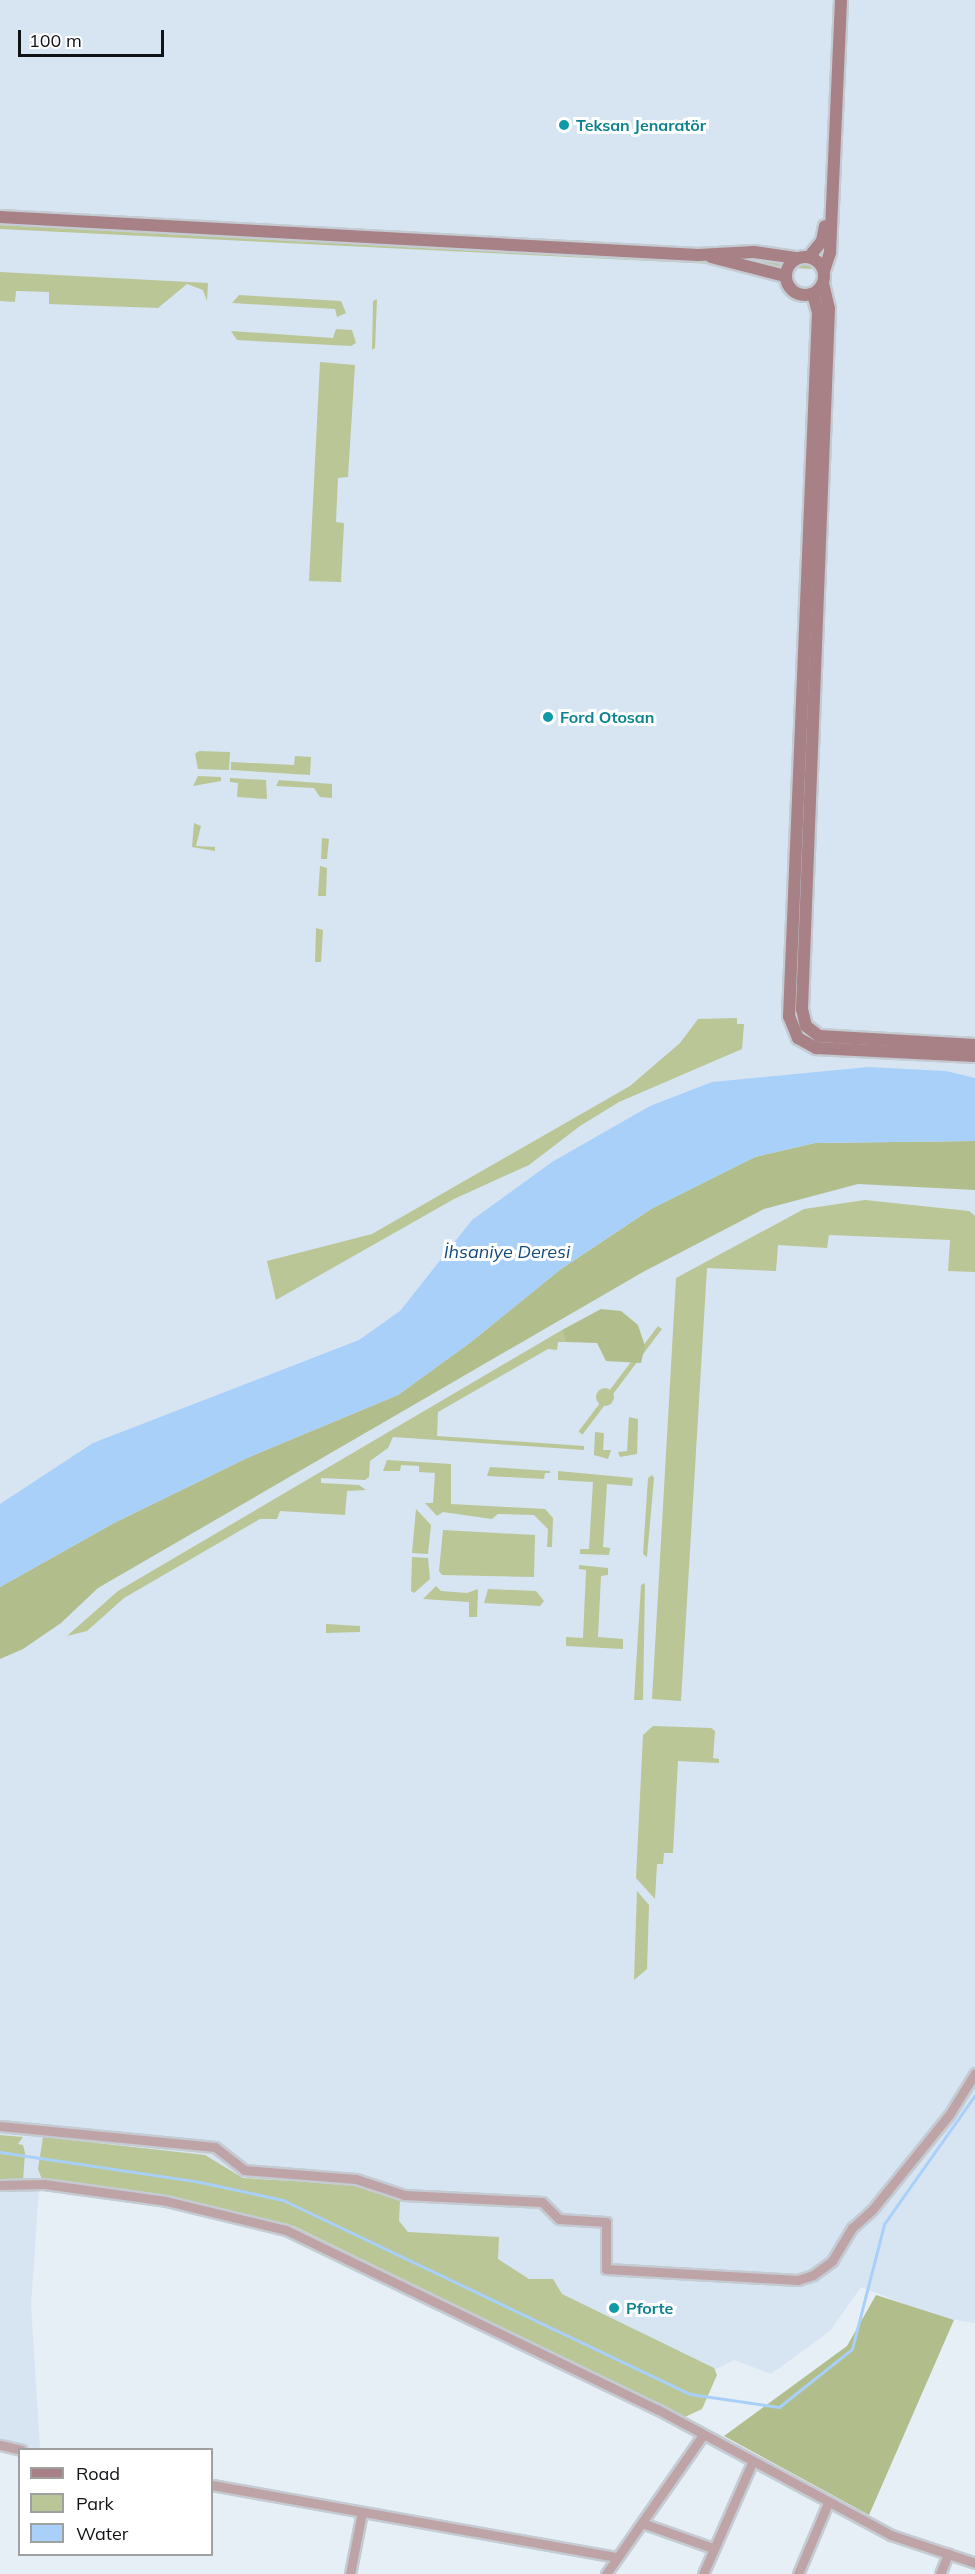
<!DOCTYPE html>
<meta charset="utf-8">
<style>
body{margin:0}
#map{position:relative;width:975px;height:2574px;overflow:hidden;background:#e6eef6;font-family:Mulish,sans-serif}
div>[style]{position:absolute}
.built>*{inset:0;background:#d7e4f2}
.green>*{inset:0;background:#bac696;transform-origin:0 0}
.round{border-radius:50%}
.forest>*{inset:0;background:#b1be8c}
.water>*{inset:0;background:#a9d0f8}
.stream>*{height:3px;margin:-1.5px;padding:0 1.5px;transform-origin:1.5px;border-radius:1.5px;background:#a9d0f8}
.roads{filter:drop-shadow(2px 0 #c4cbd2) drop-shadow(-2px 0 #c4cbd2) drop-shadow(0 2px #c4cbd2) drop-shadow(0 -2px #c4cbd2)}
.street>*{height:9px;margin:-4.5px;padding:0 4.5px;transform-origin:4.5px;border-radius:4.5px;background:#bfa4a7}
.secondary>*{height:12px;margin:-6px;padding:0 6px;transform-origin:6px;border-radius:6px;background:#a78186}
.secondary>.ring{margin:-6px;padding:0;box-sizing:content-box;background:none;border:12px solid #a78186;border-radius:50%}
.dots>*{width:16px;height:16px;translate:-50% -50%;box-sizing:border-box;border:3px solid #fff;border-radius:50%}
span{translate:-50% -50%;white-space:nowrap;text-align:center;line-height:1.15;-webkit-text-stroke:6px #fff;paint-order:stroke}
.culture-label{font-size:16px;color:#0d838f;font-weight:700}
.left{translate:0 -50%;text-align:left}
.water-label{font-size:18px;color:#134b7c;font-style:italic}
.legend{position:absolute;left:18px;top:2448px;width:195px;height:108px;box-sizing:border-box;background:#fff;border:2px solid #9fa1a1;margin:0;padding:8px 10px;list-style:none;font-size:18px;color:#101315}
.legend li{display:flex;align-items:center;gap:12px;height:30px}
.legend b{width:30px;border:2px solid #9fa1a1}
.scale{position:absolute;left:18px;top:30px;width:146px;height:27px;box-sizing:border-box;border:3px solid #101315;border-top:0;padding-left:8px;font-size:18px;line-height:21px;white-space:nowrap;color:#101315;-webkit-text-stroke:4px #fff;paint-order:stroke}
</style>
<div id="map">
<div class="built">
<div style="clip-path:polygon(0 0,975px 0,975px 2323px,937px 2317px,861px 2287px,830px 2331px,771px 2374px,734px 2360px,716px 2369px,701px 2409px,296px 2223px,181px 2196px,40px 2174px,31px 2305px,40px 2449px,0 2445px)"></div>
</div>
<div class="green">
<div style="clip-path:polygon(0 213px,698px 255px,813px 263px,813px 269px,0 229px)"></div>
<div style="clip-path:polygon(0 272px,208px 283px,207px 301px,203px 290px,187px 284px,158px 308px,49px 304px,49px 292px,16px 291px,15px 302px,0 301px)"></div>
<div style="clip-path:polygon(239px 295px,341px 301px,346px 313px,337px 317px,335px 309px,232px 303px)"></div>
<div style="clip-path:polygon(377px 299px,375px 348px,372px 350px,373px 301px)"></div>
<div style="clip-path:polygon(336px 329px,352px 330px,356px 343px,351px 346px,237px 340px,231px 331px,333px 338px)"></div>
<div style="clip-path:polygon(320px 362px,355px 365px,348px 477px,338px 478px,336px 522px,344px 523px,341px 582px,309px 581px)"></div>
<div style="clip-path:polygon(199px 751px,230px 752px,229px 770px,198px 769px,195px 754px)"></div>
<div style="clip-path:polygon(295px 756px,311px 757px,310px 775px,231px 770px,231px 762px,294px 765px)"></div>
<div style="clip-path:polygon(198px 776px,221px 777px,221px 781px,193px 786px)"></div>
<div style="clip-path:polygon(230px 778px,266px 780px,267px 799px,237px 797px,238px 783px,230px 782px)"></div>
<div style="clip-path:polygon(279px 780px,332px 784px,332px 798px,320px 797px,314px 788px,276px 786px)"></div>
<div style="clip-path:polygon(194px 823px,201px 826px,196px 846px,215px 847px,215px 851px,192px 847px)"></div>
<div style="clip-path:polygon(322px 838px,329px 839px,327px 859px,321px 859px)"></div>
<div style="clip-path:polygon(320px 866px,327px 868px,326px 896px,318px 896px)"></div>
<div style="clip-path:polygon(316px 928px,323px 930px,321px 962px,315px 962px)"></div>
<div style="clip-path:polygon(737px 1018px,737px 1024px,744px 1024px,742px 1049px,619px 1102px,580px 1126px,529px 1165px,454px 1199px,276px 1300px,267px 1261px,372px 1234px,630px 1086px,680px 1043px,698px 1019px)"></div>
<div style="clip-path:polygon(865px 1200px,969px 1211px,975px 1216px,975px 1272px,948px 1271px,950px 1240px,829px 1235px,827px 1248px,778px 1245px,776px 1271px,707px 1268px,681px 1701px,652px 1699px,676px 1278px,804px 1209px)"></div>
<div style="left:658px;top:1326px;width:5px;height:132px;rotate:37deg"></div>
<div style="clip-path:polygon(562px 1330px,566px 1342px,558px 1342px,557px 1350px,548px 1349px,438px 1412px,437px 1436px,584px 1446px,584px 1450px,393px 1437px,388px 1448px,370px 1461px,369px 1477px,365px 1480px,321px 1478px,321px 1483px,359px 1485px,366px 1490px,347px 1491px,345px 1515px,280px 1511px,277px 1519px,260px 1519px,124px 1598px,87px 1631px,67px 1636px,118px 1591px)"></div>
<div class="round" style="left:596px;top:1388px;width:18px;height:18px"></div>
<div style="clip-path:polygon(629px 1417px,638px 1419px,637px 1454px,620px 1457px,618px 1452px,627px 1451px)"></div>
<div style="clip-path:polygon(595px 1432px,604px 1433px,603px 1450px,611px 1450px,608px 1459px,594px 1455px)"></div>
<div style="clip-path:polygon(387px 1460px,451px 1464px,451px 1504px,545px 1509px,553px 1518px,552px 1547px,547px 1547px,548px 1529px,534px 1515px,498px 1514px,492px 1519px,443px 1512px,437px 1516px,425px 1503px,433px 1503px,435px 1473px,419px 1472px,419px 1466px,401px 1465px,400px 1471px,383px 1471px)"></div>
<div style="clip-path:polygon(490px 1467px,550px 1471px,550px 1473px,545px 1473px,544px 1479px,487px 1476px)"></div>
<div style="clip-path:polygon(558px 1471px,633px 1478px,632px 1486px,607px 1484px,603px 1547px,610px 1548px,609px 1555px,580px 1554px,580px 1549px,589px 1549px,593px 1482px,558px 1480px)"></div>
<div style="clip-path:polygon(652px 1475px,654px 1478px,647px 1557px,643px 1554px,648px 1478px)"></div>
<div style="clip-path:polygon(416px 1509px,431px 1525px,428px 1554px,412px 1553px)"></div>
<div style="clip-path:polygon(443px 1530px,535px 1535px,534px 1577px,442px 1575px,439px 1571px)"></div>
<div style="clip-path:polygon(412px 1557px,428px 1558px,430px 1579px,414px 1593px,411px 1591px)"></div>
<div style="clip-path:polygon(579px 1565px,608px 1568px,608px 1575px,601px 1576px,598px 1637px,623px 1639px,623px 1649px,566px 1646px,566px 1637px,583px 1638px,586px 1570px,579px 1569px)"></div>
<div style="clip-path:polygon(645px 1583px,643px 1700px,634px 1700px,641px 1585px)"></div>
<div style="clip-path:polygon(436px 1586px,441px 1591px,467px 1593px,478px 1589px,477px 1617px,469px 1617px,469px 1602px,423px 1599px)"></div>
<div style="clip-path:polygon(488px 1589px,536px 1591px,544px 1601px,540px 1606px,484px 1603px)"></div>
<div style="clip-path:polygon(326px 1624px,360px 1626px,360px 1632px,326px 1633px)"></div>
<div style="clip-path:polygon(653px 1726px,711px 1728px,715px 1731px,713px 1758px,719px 1759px,719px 1763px,678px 1761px,673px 1853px,664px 1853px,663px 1864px,657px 1864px,655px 1899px,636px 1878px,643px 1735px)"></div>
<div style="clip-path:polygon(637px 1891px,649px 1905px,647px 1969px,634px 1980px)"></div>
<div style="clip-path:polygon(0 2135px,23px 2137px,18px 2144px,23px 2145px,25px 2153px,23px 2181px,0 2180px)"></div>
<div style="clip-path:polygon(43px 2137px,205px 2155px,243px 2178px,360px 2185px,400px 2201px,399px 2221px,408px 2232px,499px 2237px,498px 2259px,529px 2279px,553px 2279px,562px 2294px,714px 2368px,717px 2375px,702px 2409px,685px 2417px,294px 2226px,159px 2196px,42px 2180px,38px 2169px)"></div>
</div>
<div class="forest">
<div style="clip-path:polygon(975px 1141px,975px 1190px,858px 1184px,764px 1209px,643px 1272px,98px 1588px,61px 1623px,23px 1649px,0 1659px,0 1587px,114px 1523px,247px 1458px,398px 1395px,471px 1342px,561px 1269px,651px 1209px,755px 1157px,815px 1143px)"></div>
<div style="clip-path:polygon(601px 1309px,621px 1311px,638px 1325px,645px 1346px,641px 1363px,606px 1361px,597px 1343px,566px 1342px,562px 1330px)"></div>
<div style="clip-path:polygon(876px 2295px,954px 2320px,869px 2515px,724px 2436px,847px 2346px)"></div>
</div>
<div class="water">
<div style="clip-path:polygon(868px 1067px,946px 1071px,975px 1078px,975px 1141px,815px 1143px,755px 1157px,651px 1209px,561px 1269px,471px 1342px,398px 1395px,247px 1458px,114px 1523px,0 1587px,0 1504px,93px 1443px,359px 1340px,400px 1311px,472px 1220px,552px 1162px,650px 1106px,712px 1082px)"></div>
</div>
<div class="stream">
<div style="left:0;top:2152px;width:197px;rotate:8.5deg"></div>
<div style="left:195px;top:2181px;width:90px;rotate:12.2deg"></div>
<div style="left:283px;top:2200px;width:451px;rotate:25.5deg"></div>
<div style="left:690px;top:2394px;width:90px;rotate:8.3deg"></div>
<div style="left:779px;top:2407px;width:93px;rotate:-38.5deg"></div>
<div style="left:852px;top:2349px;width:129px;rotate:-75.6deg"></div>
<div style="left:884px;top:2224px;width:158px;rotate:-54.8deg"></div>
</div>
<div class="roads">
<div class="street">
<div style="left:0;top:2126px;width:216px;rotate:5.6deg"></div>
<div style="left:215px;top:2147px;width:37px;rotate:38deg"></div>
<div style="left:244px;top:2170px;width:112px;rotate:4.6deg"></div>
<div style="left:356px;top:2179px;width:51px;rotate:18.4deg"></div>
<div style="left:404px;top:2195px;width:138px;rotate:2.9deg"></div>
<div style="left:542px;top:2202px;width:24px;rotate:45deg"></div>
<div style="left:559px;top:2219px;width:47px;rotate:3.7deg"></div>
<div style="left:606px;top:2222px;width:47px;rotate:90deg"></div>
<div style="left:606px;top:2269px;width:192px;rotate:3.3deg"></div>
<div style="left:798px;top:2280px;width:16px;rotate:-18deg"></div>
<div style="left:813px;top:2275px;width:24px;rotate:-36deg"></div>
<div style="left:832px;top:2261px;width:39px;rotate:-59deg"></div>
<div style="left:852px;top:2228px;width:27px;rotate:-42deg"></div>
<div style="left:872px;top:2210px;width:122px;rotate:-51deg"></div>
<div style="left:949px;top:2115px;width:49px;rotate:-58.2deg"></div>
<div style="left:0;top:2185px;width:44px;rotate:-1.3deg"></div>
<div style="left:44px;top:2184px;width:123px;rotate:7.9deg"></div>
<div style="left:166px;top:2201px;width:123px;rotate:13.6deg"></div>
<div style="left:286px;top:2230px;width:412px;rotate:25.8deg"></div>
<div style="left:657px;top:2409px;width:266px;rotate:28.3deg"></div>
<div style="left:891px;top:2535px;width:89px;rotate:18.4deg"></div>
<div style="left:0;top:2445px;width:22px;rotate:13deg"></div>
<div style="left:212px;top:2485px;width:411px;rotate:10.1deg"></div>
<div style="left:642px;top:2523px;width:75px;rotate:19.4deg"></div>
<div style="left:350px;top:2574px;width:63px;rotate:-79deg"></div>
<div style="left:606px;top:2574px;width:169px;rotate:-55.1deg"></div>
<div style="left:703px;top:2574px;width:121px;rotate:-66.2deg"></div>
<div style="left:798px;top:2574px;width:77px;rotate:-67.1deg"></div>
<div style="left:940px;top:2574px;width:22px;rotate:-68deg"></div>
</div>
<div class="secondary">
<div style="left:0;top:217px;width:699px;rotate:3.12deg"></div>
<div style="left:698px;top:255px;width:56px;rotate:-3.1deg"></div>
<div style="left:754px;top:252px;width:42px;rotate:8.1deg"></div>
<div class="ring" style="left:786px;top:257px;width:26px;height:26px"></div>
<div style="left:711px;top:257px;width:76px;rotate:14.4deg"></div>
<div style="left:809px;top:257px;width:21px;rotate:-51deg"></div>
<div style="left:822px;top:241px;width:15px;rotate:-79deg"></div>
<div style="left:824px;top:271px;width:20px;rotate:-72deg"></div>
<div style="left:830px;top:252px;width:252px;rotate:-87.5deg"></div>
<div style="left:823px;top:283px;width:26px;rotate:77deg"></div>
<div style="left:829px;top:308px;width:702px;rotate:92.21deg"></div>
<div style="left:802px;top:1009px;width:17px;rotate:77deg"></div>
<div style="left:806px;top:1026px;width:16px;rotate:38deg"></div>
<div style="left:819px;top:1036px;width:156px;rotate:3.3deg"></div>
<div style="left:813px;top:294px;width:20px;rotate:75deg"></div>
<div style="left:818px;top:313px;width:704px;rotate:92.36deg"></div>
<div style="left:789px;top:1016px;width:24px;rotate:68deg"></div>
<div style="left:798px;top:1038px;width:21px;rotate:29deg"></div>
<div style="left:816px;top:1048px;width:159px;rotate:2.9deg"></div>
</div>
</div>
<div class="dots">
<div style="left:564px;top:125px;background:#0f9aa8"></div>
<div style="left:548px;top:717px;background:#0f9aa8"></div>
<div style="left:614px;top:2308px;background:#0f9aa8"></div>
</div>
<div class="culture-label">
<span class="left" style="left:576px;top:125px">Teksan Jenaratör</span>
<span class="left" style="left:560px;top:717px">Ford Otosan</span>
<span class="left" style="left:626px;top:2308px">Pforte</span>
</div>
<div class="water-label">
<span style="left:507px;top:1252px">İhsaniye Deresi</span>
</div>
<ul class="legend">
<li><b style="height:8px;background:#a78186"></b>Road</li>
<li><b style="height:16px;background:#bac696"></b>Park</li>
<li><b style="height:16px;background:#a9d0f8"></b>Water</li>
</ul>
<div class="scale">100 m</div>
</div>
